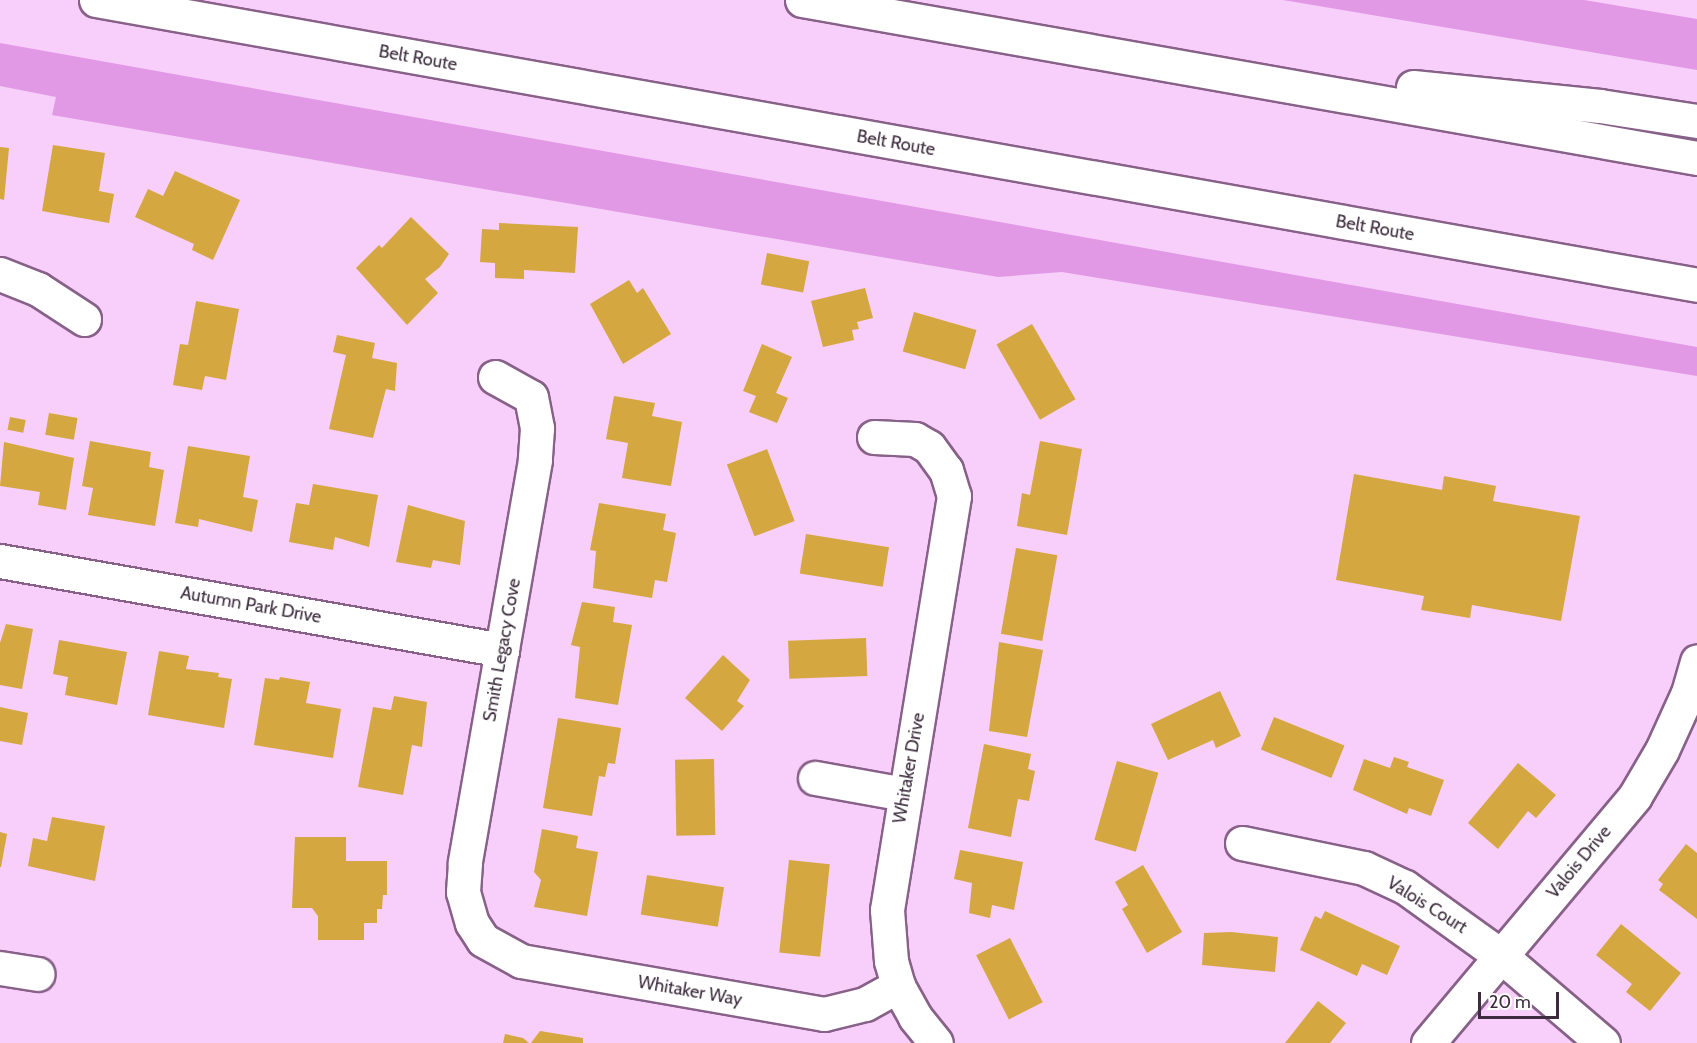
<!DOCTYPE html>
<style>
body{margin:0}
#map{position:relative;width:1697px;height:1043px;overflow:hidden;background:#f8cefa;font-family:Cabin,sans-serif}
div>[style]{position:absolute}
.green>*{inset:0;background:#e199e5}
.building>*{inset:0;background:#d4a740;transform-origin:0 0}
.roads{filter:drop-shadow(2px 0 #876188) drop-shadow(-2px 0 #876188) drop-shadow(0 2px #876188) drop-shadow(0 -2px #876188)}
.minor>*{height:33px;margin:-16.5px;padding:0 16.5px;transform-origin:16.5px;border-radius:16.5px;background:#fff}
.highway>*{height:33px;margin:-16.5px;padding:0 16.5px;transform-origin:16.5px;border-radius:16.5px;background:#fff}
span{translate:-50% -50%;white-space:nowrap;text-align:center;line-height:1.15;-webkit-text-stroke:5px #fff;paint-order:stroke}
.street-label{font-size:18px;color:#3c2c3d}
.scale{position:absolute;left:1478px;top:992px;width:81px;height:27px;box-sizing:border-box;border:3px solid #3c2c3d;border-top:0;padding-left:8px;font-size:18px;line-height:21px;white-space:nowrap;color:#3c2c3d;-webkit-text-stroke:4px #fff;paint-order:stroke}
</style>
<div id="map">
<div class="green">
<div style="clip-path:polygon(1283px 0,1584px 0,1697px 19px,1697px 70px)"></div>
<div style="clip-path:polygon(0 43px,1697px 347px,1697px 376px,1062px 272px,998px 277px,52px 115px,56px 97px,0 86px)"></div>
</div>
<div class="building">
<div style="clip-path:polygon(53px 145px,105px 153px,99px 191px,114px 194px,109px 223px,42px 211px)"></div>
<div style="clip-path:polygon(0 147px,9px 148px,4px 200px,0 199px)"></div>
<div style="clip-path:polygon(175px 171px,240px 200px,213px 260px,192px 250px,194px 244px,135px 217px,148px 189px,163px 196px)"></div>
<div style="clip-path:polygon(411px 217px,449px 254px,440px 267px,425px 279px,438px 293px,407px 325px,356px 268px,379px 245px,382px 248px)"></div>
<div style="clip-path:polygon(499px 223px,578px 227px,575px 273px,524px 270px,524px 279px,495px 278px,495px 263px,480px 262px,482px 229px,499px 230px)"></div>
<div style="left:767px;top:253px;width:43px;height:32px;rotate:11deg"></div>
<div style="clip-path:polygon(629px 280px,637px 293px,643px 288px,671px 334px,623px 364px,590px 304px)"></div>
<div style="clip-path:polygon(865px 288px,873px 318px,857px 322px,859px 329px,852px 330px,854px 340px,823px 347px,811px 301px)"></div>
<div style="clip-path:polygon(196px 301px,239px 309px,226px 380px,205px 376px,202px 390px,173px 385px,180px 344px,188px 345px)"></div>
<div style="left:914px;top:312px;width:65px;height:41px;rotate:16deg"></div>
<div style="left:1032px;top:324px;width:87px;height:41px;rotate:60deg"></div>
<div style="clip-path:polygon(337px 335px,375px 343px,372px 358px,397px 363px,395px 391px,386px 389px,373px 438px,329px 429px,346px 355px,333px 352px)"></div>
<div style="clip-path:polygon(762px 344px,792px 357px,776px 393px,788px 398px,777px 423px,749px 412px,756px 396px,743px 391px)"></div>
<div style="clip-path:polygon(614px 396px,655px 403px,652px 416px,682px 422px,671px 486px,622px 478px,628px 443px,606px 439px)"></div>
<div style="left:49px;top:413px;width:29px;height:22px;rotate:10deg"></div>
<div style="left:10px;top:417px;width:16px;height:13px;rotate:11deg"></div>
<div style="clip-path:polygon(90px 441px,151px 452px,149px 467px,164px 470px,155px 526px,88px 515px,93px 488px,82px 486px)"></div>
<div style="clip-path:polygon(1040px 441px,1082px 449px,1067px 535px,1017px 526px,1022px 493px,1030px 495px)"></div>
<div style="clip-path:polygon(4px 442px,74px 458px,66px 510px,38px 505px,40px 492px,0 486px)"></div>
<div style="clip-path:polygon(188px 446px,250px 456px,243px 497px,258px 500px,252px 532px,199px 519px,198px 527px,175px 523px)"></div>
<div style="left:767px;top:449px;width:77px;height:43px;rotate:69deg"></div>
<div style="clip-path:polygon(1354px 474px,1442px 490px,1444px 476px,1496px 486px,1493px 501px,1580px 516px,1561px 621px,1472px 605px,1470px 618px,1421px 610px,1424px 596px,1336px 580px)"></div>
<div style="clip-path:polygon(313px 484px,378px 495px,369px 547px,335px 537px,333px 550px,289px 542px,296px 503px,309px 505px)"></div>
<div style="clip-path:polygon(599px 503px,666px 514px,663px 530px,676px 533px,667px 582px,655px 580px,652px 598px,593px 588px,596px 551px,590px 550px)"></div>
<div style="clip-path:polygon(408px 505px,465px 521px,460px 565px,433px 560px,431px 568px,396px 562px)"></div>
<div style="left:806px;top:534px;width:84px;height:40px;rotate:9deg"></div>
<div style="left:1016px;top:548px;width:42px;height:87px;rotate:10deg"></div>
<div style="clip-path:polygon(582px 602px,615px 607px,613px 622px,632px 625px,618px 705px,575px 698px,580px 647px,571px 645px)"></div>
<div style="clip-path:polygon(6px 624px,33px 629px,22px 689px,0 685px,0 643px)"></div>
<div style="left:866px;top:638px;width:38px;height:78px;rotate:88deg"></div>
<div style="clip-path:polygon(59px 640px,127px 652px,117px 705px,65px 695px,68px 677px,53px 674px)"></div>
<div style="clip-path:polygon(999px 642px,1043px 650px,1027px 737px,989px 731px)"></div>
<div style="clip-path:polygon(159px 651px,189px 656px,186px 669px,219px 673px,218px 677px,232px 679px,224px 728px,148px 715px)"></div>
<div style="clip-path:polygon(723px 655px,750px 680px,737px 701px,744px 706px,722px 731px,685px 698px)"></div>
<div style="clip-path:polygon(280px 677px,310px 682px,306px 703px,341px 709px,333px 758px,254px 745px,265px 678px,279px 680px)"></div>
<div style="clip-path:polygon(1220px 691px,1241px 736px,1216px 748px,1213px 740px,1168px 760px,1151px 724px)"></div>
<div style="clip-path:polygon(394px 696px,427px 702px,422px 747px,412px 745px,403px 795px,358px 787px,373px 707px,391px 710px)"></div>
<div style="clip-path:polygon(0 707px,28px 713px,22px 745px,0 741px)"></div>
<div style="left:1274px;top:717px;width:76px;height:35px;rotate:22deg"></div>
<div style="clip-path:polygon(558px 718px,621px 728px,615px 764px,608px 763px,605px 777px,599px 776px,592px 816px,543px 808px)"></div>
<div style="clip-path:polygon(984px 744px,1031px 754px,1028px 769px,1035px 771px,1029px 801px,1018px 799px,1011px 837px,968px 828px)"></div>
<div style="clip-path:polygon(1394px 757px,1409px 762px,1407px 767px,1444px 780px,1431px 816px,1409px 808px,1407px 814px,1353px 790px,1364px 759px,1390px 768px)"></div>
<div style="left:714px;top:759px;width:76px;height:39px;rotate:89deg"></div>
<div style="left:1117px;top:761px;width:43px;height:82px;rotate:16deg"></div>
<div style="clip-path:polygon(1518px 763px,1556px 795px,1536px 818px,1528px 811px,1498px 849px,1468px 823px)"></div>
<div style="clip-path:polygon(52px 817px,105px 826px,95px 881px,28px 866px,33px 838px,47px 841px)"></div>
<div style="clip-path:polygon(542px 829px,578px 836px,576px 848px,598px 852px,587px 916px,534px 907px,541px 880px,534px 872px)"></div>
<div style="clip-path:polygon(0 832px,7px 834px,1px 867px,0 867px)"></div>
<div style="clip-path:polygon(295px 837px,346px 837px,346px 861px,387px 861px,387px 895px,383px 895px,382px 909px,377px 909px,377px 923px,364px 923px,364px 940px,318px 940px,318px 916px,312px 908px,292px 908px)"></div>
<div style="clip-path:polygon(1686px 844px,1697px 853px,1697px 919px,1659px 890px,1663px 884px,1658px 880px)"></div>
<div style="clip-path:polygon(960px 850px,1023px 862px,1014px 910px,992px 905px,990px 918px,969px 913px,972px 883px,954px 879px)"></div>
<div style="left:789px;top:860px;width:41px;height:93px;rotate:6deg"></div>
<div style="clip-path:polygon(1143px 865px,1182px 932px,1147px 953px,1122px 909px,1128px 905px,1115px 882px)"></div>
<div style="left:647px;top:875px;width:78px;height:40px;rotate:9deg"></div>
<div style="clip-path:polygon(1325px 911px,1400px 946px,1387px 975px,1362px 964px,1357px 976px,1300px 950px,1315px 916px,1321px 919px)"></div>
<div style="clip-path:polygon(1621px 924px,1681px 973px,1650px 1011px,1626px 992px,1632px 984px,1596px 955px)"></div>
<div style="clip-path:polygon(1231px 932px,1278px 937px,1275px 972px,1202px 965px,1204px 933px)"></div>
<div style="left:1010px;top:938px;width:72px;height:38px;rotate:63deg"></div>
<div style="clip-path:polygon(1318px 1001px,1346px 1023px,1330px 1043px,1285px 1043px)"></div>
<div style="clip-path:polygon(540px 1031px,583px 1038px,583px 1043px,531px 1043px)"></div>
<div style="clip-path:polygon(505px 1034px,523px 1038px,529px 1043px,503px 1043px)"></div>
</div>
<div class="roads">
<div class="minor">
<div style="left:0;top:274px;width:41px;rotate:21.5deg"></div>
<div style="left:38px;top:289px;width:55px;rotate:33.1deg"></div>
<div style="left:495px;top:377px;width:41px;rotate:29.1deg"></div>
<div style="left:531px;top:397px;width:32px;rotate:79deg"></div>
<div style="left:537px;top:428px;width:32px;rotate:94deg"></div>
<div style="left:535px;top:460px;width:409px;rotate:99.9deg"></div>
<div style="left:465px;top:863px;width:29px;rotate:94deg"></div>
<div style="left:463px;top:892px;width:32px;rotate:74deg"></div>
<div style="left:472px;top:923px;width:20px;rotate:57deg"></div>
<div style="left:483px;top:940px;width:43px;rotate:28.9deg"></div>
<div style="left:521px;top:961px;width:308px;rotate:9.9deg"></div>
<div style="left:824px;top:1014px;width:42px;rotate:-13.7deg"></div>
<div style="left:865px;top:1004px;width:38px;rotate:-29deg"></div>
<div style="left:874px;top:437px;width:41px;rotate:2.8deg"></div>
<div style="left:915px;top:439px;width:16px;rotate:30deg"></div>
<div style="left:929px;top:447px;width:29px;rotate:54deg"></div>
<div style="left:946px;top:470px;width:27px;rotate:73deg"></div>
<div style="left:954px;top:496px;width:419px;rotate:99.2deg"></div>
<div style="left:887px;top:910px;width:51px;rotate:85.5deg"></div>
<div style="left:891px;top:961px;width:26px;rotate:74deg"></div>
<div style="left:898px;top:986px;width:35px;rotate:61deg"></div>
<div style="left:915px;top:1017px;width:33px;rotate:51deg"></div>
<div style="left:0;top:561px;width:510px;rotate:10.05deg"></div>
<div style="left:815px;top:778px;width:90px;rotate:10.2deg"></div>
<div style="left:1242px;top:843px;width:125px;rotate:11.6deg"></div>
<div style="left:1364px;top:868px;width:45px;rotate:24.9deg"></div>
<div style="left:1405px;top:887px;width:118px;rotate:35.7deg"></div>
<div style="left:1501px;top:956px;width:134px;rotate:40.5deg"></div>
<div style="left:0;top:968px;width:38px;rotate:9deg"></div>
<div style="left:1428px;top:1043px;width:322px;rotate:-50deg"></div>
<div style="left:1635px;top:796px;width:53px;rotate:-59.6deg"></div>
<div style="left:1662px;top:750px;width:63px;rotate:-65.5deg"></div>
<div style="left:1688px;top:693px;width:33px;rotate:-74deg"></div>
</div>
<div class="highway">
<div style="left:96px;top:0;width:1626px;rotate:10.09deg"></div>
<div style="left:802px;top:0;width:909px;rotate:10.01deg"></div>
<div style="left:1413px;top:87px;width:188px;rotate:5.8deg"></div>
<div style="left:1600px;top:106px;width:98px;rotate:8.8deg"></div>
</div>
</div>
<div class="street-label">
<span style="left:418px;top:58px;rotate:10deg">Belt Route</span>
<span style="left:896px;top:143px;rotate:10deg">Belt Route</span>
<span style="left:1375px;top:228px;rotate:10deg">Belt Route</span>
<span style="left:251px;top:605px;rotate:10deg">Autumn Park Drive</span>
<span style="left:502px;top:650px;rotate:-80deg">Smith Legacy Cove</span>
<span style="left:909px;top:768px;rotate:-80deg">Whitaker Drive</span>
<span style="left:1579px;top:862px;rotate:-50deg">Valois Drive</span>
<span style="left:1427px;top:905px;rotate:32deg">Valois Court</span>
<span style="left:690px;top:991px;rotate:10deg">Whitaker Way</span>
</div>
<div class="scale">20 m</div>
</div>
